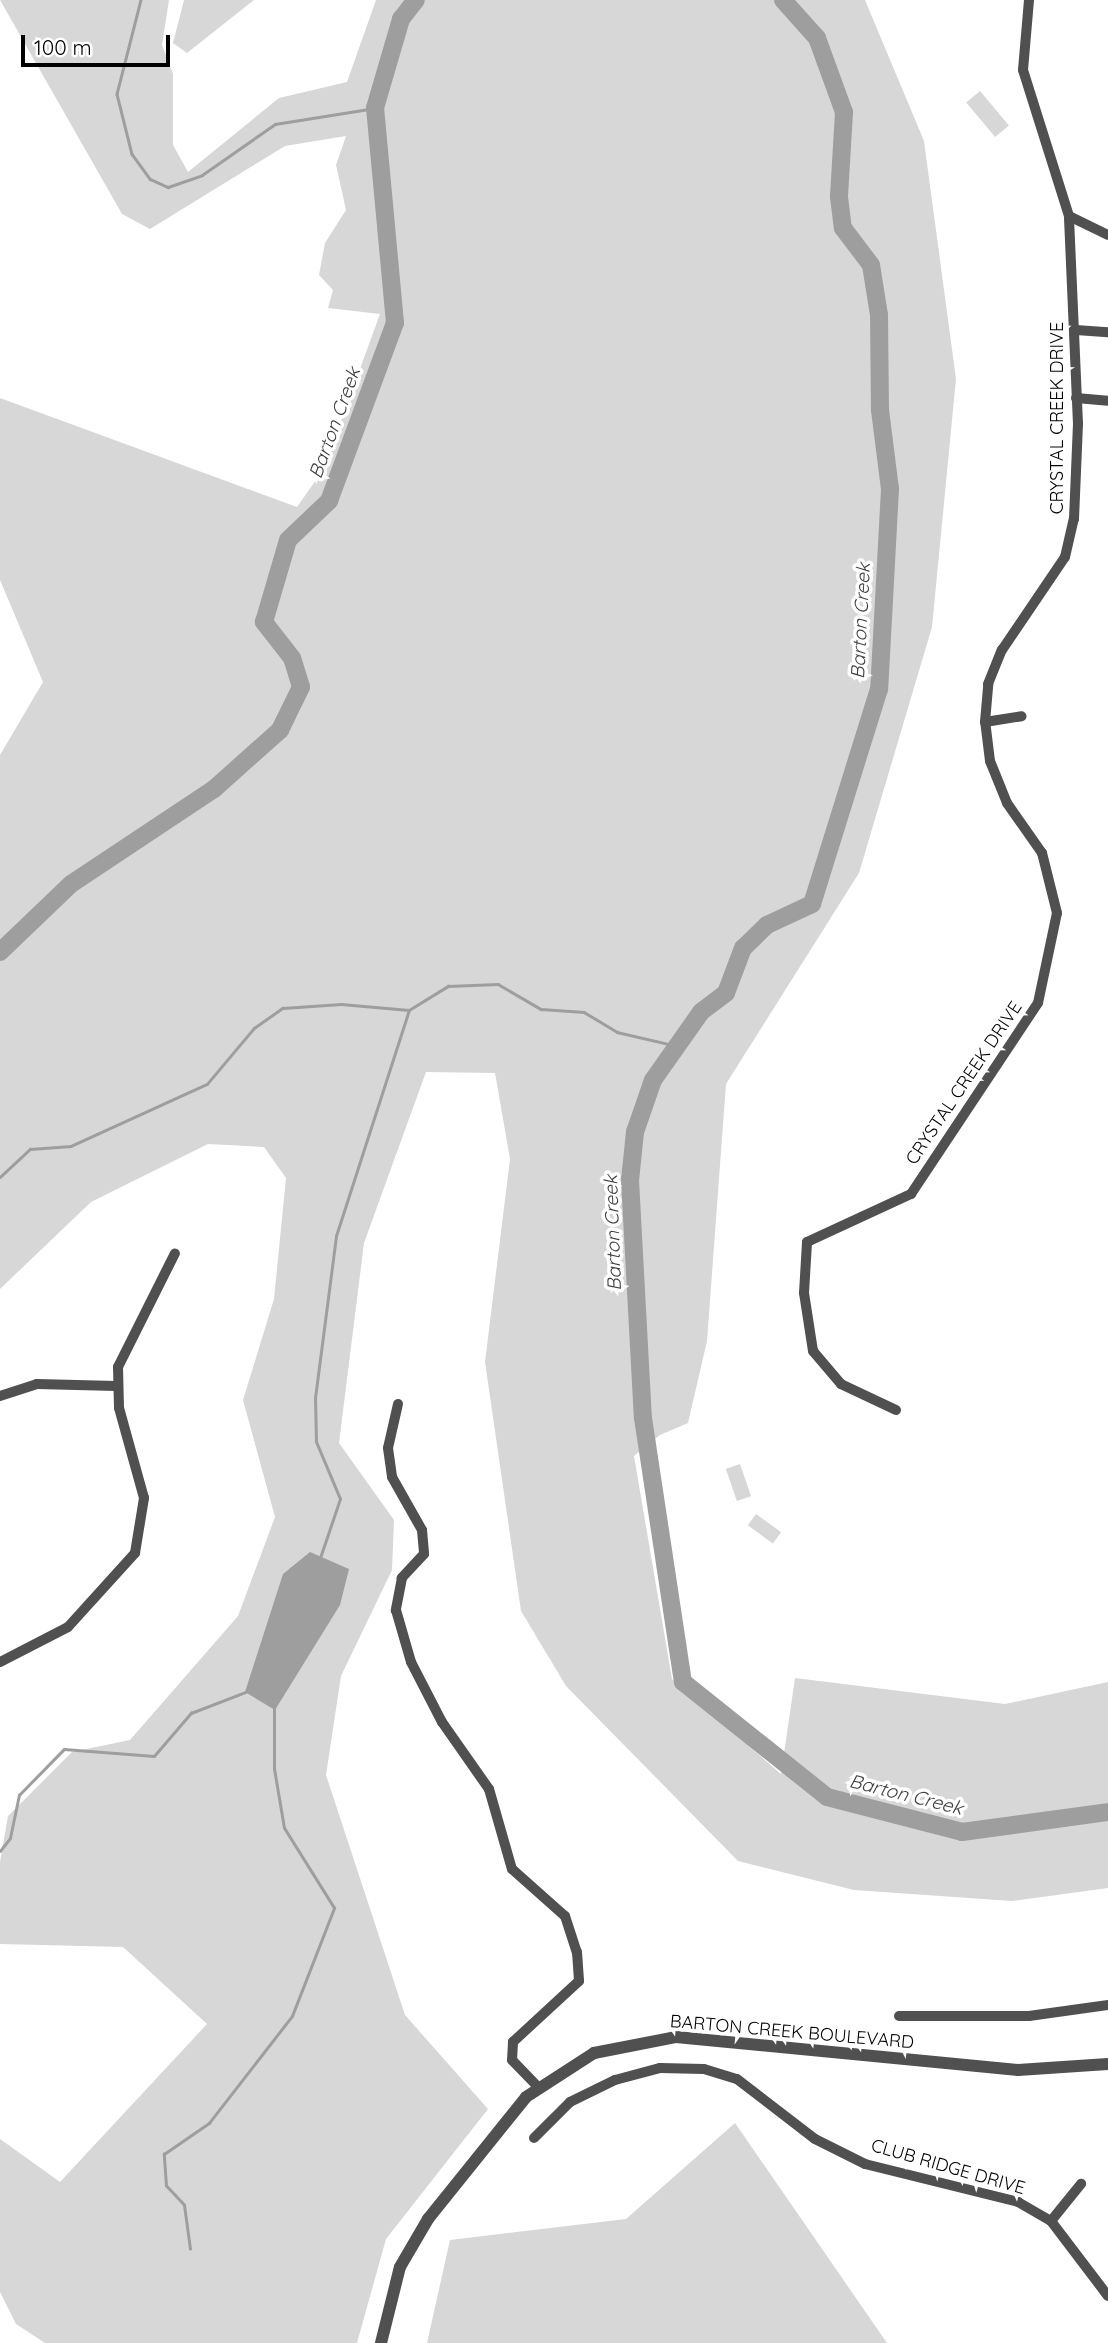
<!DOCTYPE html>
<style>
body{margin:0}
#map{position:relative;width:1108px;height:2343px;overflow:hidden;background:#fff;font-family:Quicksand,sans-serif}
div>[style]{position:absolute}
.green>*{inset:0;background:#d7d7d7;transform-origin:0 0}
.water>*{inset:0;background:#9e9e9e}
.stream>*{height:2.5px;margin:-1.25px;padding:0 1.25px;transform-origin:1.25px;border-radius:1.25px;background:#9e9e9e}
.river>*{height:18px;margin:-9px;padding:0 9px;transform-origin:9px;border-radius:9px;background:#9e9e9e}
.minor>*{height:10px;margin:-5px;padding:0 5px;transform-origin:5px;border-radius:5px;background:#505050}
.tertiary>*{height:12px;margin:-6px;padding:0 6px;transform-origin:6px;border-radius:6px;background:#505050}
span{translate:-50% -50%;white-space:nowrap;text-align:center;line-height:1.15;-webkit-text-stroke:7px #fff;paint-order:stroke}
.street-label{font-size:18px;color:#000}
.water-label{font-size:19px;color:#3f3f3f;font-style:italic}
.scale{position:absolute;left:21px;top:35px;width:149px;height:32px;box-sizing:border-box;border:4px solid #000;border-top:0;padding-left:9px;font-size:21px;line-height:24px;white-space:nowrap;color:#000;-webkit-text-stroke:5px #fff;paint-order:stroke}
</style>
<div id="map">
<div class="green">
<div style="clip-path:polygon(0 0,169px 0,162px 45px,173px 74px,173px 145px,188px 172px,279px 98px,347px 82px,376px 0,865px 0,924px 141px,956px 379px,932px 627px,859px 873px,726px 1084px,707px 1341px,688px 1423px,660px 1435px,634px 1456px,672px 1679px,781px 1774px,795px 1678px,1005px 1704px,1108px 1682px,1108px 1888px,1012px 1901px,854px 1890px,738px 1861px,566px 1686px,521px 1611px,485px 1362px,510px 1159px,495px 1073px,426px 1072px,364px 1243px,339px 1443px,394px 1520px,392px 1570px,341px 1676px,326px 1775px,405px 2015px,488px 2109px,386px 2239px,357px 2343px,45px 2343px,16px 2324px,0 2292px,0 2139px,60px 2182px,207px 2024px,123px 1947px,0 1944px,0 1862px,8px 1816px,72px 1752px,130px 1740px,238px 1616px,275px 1517px,243px 1400px,274px 1299px,286px 1178px,264px 1147px,208px 1144px,91px 1202px,0 1289px,0 755px,43px 682px,0 580px,0 398px,297px 507px,323px 470px,380px 314px,328px 308px,333px 290px,319px 275px,325px 243px,346px 210px,336px 165px,346px 136px,285px 146px,150px 229px,122px 214px)"></div>
<div style="clip-path:polygon(184px 0,254px 0,187px 53px,173px 43px)"></div>
<div style="left:980px;top:91px;width:45px;height:18px;rotate:50deg"></div>
<div style="left:740px;top:1464px;width:34px;height:15px;rotate:71deg"></div>
<div style="left:756px;top:1514px;width:31px;height:14px;rotate:36deg"></div>
<div style="clip-path:polygon(735px 2123px,887px 2343px,427px 2343px,450px 2240px,626px 2219px)"></div>
</div>
<div class="water">
<div style="clip-path:polygon(310px 1552px,349px 1569px,340px 1605px,275px 1710px,245px 1692px,283px 1574px)"></div>
</div>
<div class="stream">
<div style="left:141px;top:0;width:97px;rotate:104.3deg"></div>
<div style="left:117px;top:94px;width:62px;rotate:76deg"></div>
<div style="left:132px;top:154px;width:31px;rotate:54deg"></div>
<div style="left:150px;top:179px;width:20px;rotate:24deg"></div>
<div style="left:168px;top:187px;width:36px;rotate:-19deg"></div>
<div style="left:202px;top:175px;width:89px;rotate:-34.9deg"></div>
<div style="left:275px;top:124px;width:101px;rotate:-9.1deg"></div>
<div style="left:0;top:1177px;width:41px;rotate:-43deg"></div>
<div style="left:30px;top:1149px;width:41px;rotate:-4.2deg"></div>
<div style="left:71px;top:1146px;width:149px;rotate:-24.5deg"></div>
<div style="left:207px;top:1084px;width:73px;rotate:-50deg"></div>
<div style="left:254px;top:1028px;width:35px;rotate:-35deg"></div>
<div style="left:283px;top:1008px;width:58px;rotate:-3.9deg"></div>
<div style="left:341px;top:1004px;width:68px;rotate:5deg"></div>
<div style="left:409px;top:1010px;width:46px;rotate:-31.6deg"></div>
<div style="left:448px;top:986px;width:50px;rotate:-2.3deg"></div>
<div style="left:498px;top:984px;width:50px;rotate:30.2deg"></div>
<div style="left:541px;top:1009px;width:43px;rotate:4deg"></div>
<div style="left:584px;top:1012px;width:39px;rotate:31deg"></div>
<div style="left:617px;top:1032px;width:62px;rotate:13.1deg"></div>
<div style="left:320px;top:1558px;width:62px;rotate:-71.3deg"></div>
<div style="left:340px;top:1499px;width:62px;rotate:-112.8deg"></div>
<div style="left:316px;top:1442px;width:44px;rotate:-91.3deg"></div>
<div style="left:315px;top:1398px;width:163px;rotate:-82.6deg"></div>
<div style="left:336px;top:1236px;width:237px;rotate:-72.1deg"></div>
<div style="left:0;top:1851px;width:16px;rotate:-52deg"></div>
<div style="left:10px;top:1838px;width:44px;rotate:-78.2deg"></div>
<div style="left:19px;top:1795px;width:64px;rotate:-45.6deg"></div>
<div style="left:64px;top:1749px;width:90px;rotate:4.4deg"></div>
<div style="left:154px;top:1756px;width:57px;rotate:-49.3deg"></div>
<div style="left:191px;top:1713px;width:61px;rotate:-21.1deg"></div>
<div style="left:190px;top:2249px;width:44px;rotate:-97.8deg"></div>
<div style="left:184px;top:2205px;width:26px;rotate:-133deg"></div>
<div style="left:166px;top:2186px;width:32px;rotate:-94deg"></div>
<div style="left:164px;top:2154px;width:55px;rotate:-34.6deg"></div>
<div style="left:209px;top:2123px;width:135px;rotate:-52.2deg"></div>
<div style="left:292px;top:2016px;width:116px;rotate:-68.7deg"></div>
<div style="left:334px;top:1908px;width:94px;rotate:-122deg"></div>
<div style="left:284px;top:1828px;width:60px;rotate:-99.6deg"></div>
<div style="left:274px;top:1769px;width:61px;rotate:-90deg"></div>
</div>
<div class="river">
<div style="left:783px;top:0;width:51px;rotate:48.2deg"></div>
<div style="left:817px;top:38px;width:79px;rotate:70deg"></div>
<div style="left:844px;top:112px;width:85px;rotate:93.4deg"></div>
<div style="left:839px;top:197px;width:31px;rotate:83deg"></div>
<div style="left:843px;top:228px;width:46px;rotate:52.9deg"></div>
<div style="left:871px;top:265px;width:51px;rotate:80.9deg"></div>
<div style="left:879px;top:315px;width:95px;rotate:89.4deg"></div>
<div style="left:880px;top:410px;width:80px;rotate:82.8deg"></div>
<div style="left:890px;top:489px;width:200px;rotate:93.1deg"></div>
<div style="left:879px;top:689px;width:225px;rotate:107.3deg"></div>
<div style="left:812px;top:904px;width:50px;rotate:155deg"></div>
<div style="left:767px;top:925px;width:33px;rotate:136deg"></div>
<div style="left:743px;top:948px;width:48px;rotate:110.7deg"></div>
<div style="left:726px;top:993px;width:31px;rotate:143deg"></div>
<div style="left:701px;top:1012px;width:83px;rotate:125.2deg"></div>
<div style="left:653px;top:1080px;width:55px;rotate:109.1deg"></div>
<div style="left:635px;top:1132px;width:48px;rotate:95.9deg"></div>
<div style="left:630px;top:1180px;width:238px;rotate:86.9deg"></div>
<div style="left:643px;top:1418px;width:267px;rotate:81.4deg"></div>
<div style="left:683px;top:1682px;width:184px;rotate:38.6deg"></div>
<div style="left:827px;top:1797px;width:139px;rotate:14.5deg"></div>
<div style="left:962px;top:1832px;width:147px;rotate:-7.8deg"></div>
<div style="left:0;top:952px;width:98px;rotate:-43.8deg"></div>
<div style="left:71px;top:884px;width:172px;rotate:-33.6deg"></div>
<div style="left:214px;top:789px;width:89px;rotate:-41.8deg"></div>
<div style="left:280px;top:730px;width:48px;rotate:-64deg"></div>
<div style="left:301px;top:687px;width:30px;rotate:-107deg"></div>
<div style="left:292px;top:658px;width:46px;rotate:-127.9deg"></div>
<div style="left:264px;top:622px;width:85px;rotate:-73.7deg"></div>
<div style="left:288px;top:540px;width:57px;rotate:-43.6deg"></div>
<div style="left:329px;top:501px;width:190px;rotate:-69.7deg"></div>
<div style="left:395px;top:323px;width:216px;rotate:-95.3deg"></div>
<div style="left:375px;top:108px;width:93px;rotate:-73.7deg"></div>
<div style="left:401px;top:19px;width:24px;rotate:-52deg"></div>
</div>
<div class="minor">
<div style="left:1069px;top:216px;width:43px;rotate:26deg"></div>
<div style="left:1076px;top:330px;width:32px;rotate:4deg"></div>
<div style="left:1076px;top:398px;width:32px;rotate:5deg"></div>
<div style="left:985px;top:722px;width:37px;rotate:-9deg"></div>
<div style="left:0;top:1396px;width:39px;rotate:-18deg"></div>
<div style="left:37px;top:1384px;width:79px;rotate:1.5deg"></div>
<div style="left:398px;top:1404px;width:45px;rotate:102.8deg"></div>
<div style="left:388px;top:1448px;width:29px;rotate:82deg"></div>
<div style="left:392px;top:1477px;width:61px;rotate:60.5deg"></div>
<div style="left:422px;top:1530px;width:24px;rotate:85deg"></div>
<div style="left:424px;top:1554px;width:33px;rotate:133deg"></div>
<div style="left:402px;top:1578px;width:33px;rotate:101deg"></div>
<div style="left:396px;top:1610px;width:54px;rotate:73.9deg"></div>
<div style="left:411px;top:1662px;width:68px;rotate:62.7deg"></div>
<div style="left:442px;top:1722px;width:82px;rotate:55deg"></div>
<div style="left:489px;top:1789px;width:83px;rotate:74deg"></div>
<div style="left:512px;top:1869px;width:71px;rotate:41.6deg"></div>
<div style="left:565px;top:1916px;width:38px;rotate:72deg"></div>
<div style="left:577px;top:1952px;width:29px;rotate:86deg"></div>
<div style="left:579px;top:1981px;width:90px;rotate:137.3deg"></div>
<div style="left:513px;top:2042px;width:18px;rotate:93deg"></div>
<div style="left:512px;top:2060px;width:37px;rotate:46deg"></div>
<div style="left:896px;top:1410px;width:61px;rotate:-154.7deg"></div>
<div style="left:841px;top:1384px;width:43px;rotate:-130.3deg"></div>
<div style="left:813px;top:1351px;width:59px;rotate:-98.8deg"></div>
<div style="left:804px;top:1293px;width:51px;rotate:-86.6deg"></div>
<div style="left:807px;top:1242px;width:115px;rotate:-24.8deg"></div>
<div style="left:911px;top:1194px;width:229px;rotate:-56.4deg"></div>
<div style="left:1038px;top:1003px;width:92px;rotate:-78.1deg"></div>
<div style="left:1057px;top:913px;width:62px;rotate:-104deg"></div>
<div style="left:1042px;top:853px;width:61px;rotate:-125deg"></div>
<div style="left:1007px;top:803px;width:45px;rotate:-112deg"></div>
<div style="left:990px;top:761px;width:39px;rotate:-97deg"></div>
<div style="left:985px;top:722px;width:38px;rotate:-85deg"></div>
<div style="left:988px;top:684px;width:37px;rotate:-68deg"></div>
<div style="left:1002px;top:650px;width:112px;rotate:-55.9deg"></div>
<div style="left:1065px;top:557px;width:39px;rotate:-77deg"></div>
<div style="left:1074px;top:519px;width:95px;rotate:-87.6deg"></div>
<div style="left:1078px;top:424px;width:208px;rotate:-92.5deg"></div>
<div style="left:1069px;top:216px;width:153px;rotate:-107.5deg"></div>
<div style="left:1023px;top:70px;width:70px;rotate:-85.1deg"></div>
<div style="left:0;top:1662px;width:76px;rotate:-27.2deg"></div>
<div style="left:68px;top:1627px;width:100px;rotate:-47.8deg"></div>
<div style="left:135px;top:1553px;width:56px;rotate:-80.7deg"></div>
<div style="left:144px;top:1498px;width:93px;rotate:-105.5deg"></div>
<div style="left:119px;top:1408px;width:41px;rotate:-91.4deg"></div>
<div style="left:118px;top:1367px;width:127px;rotate:-63.4deg"></div>
<div style="left:899px;top:2016px;width:130px"></div>
<div style="left:1029px;top:2016px;width:80px;rotate:-7.9deg"></div>
<div style="left:534px;top:2138px;width:51px;rotate:-45deg"></div>
<div style="left:570px;top:2102px;width:50px;rotate:-26.1deg"></div>
<div style="left:615px;top:2080px;width:47px;rotate:-14.9deg"></div>
<div style="left:660px;top:2068px;width:44px;rotate:1.3deg"></div>
<div style="left:704px;top:2069px;width:34px;rotate:17deg"></div>
<div style="left:737px;top:2079px;width:98px;rotate:37.6deg"></div>
<div style="left:815px;top:2139px;width:56px;rotate:26.6deg"></div>
<div style="left:865px;top:2164px;width:158px;rotate:13.9deg"></div>
<div style="left:1018px;top:2202px;width:38px;rotate:30deg"></div>
<div style="left:1051px;top:2221px;width:94px;rotate:52.8deg"></div>
<div style="left:1051px;top:2221px;width:48px;rotate:-51deg"></div>
</div>
<div class="tertiary">
<div style="left:381px;top:2343px;width:78px;rotate:-76deg"></div>
<div style="left:400px;top:2267px;width:56px;rotate:-59.7deg"></div>
<div style="left:428px;top:2219px;width:156px;rotate:-51.2deg"></div>
<div style="left:526px;top:2097px;width:81px;rotate:-32.9deg"></div>
<div style="left:594px;top:2053px;width:84px;rotate:-11deg"></div>
<div style="left:676px;top:2037px;width:344px;rotate:5.5deg"></div>
<div style="left:1018px;top:2070px;width:90px;rotate:-3.8deg"></div>
</div>
<div class="street-label">
<span style="left:1057px;top:418px;rotate:-90deg">CRYSTAL CREEK DRIVE</span>
<span style="left:964px;top:1083px;rotate:-56deg">CRYSTAL CREEK DRIVE</span>
<span style="left:792px;top:2032px;rotate:5deg">BARTON CREEK BOULEVARD</span>
<span style="left:948px;top:2167px;rotate:16deg">CLUB RIDGE DRIVE</span>
</div>
<div class="water-label">
<span style="left:335px;top:423px;rotate:-70deg">Barton Creek</span>
<span style="left:861px;top:621px;rotate:-87deg">Barton Creek</span>
<span style="left:613px;top:1233px;rotate:-92deg">Barton Creek</span>
<span style="left:906px;top:1795px;rotate:14deg">Barton Creek</span>
</div>
<div class="scale">100 m</div>
</div>
